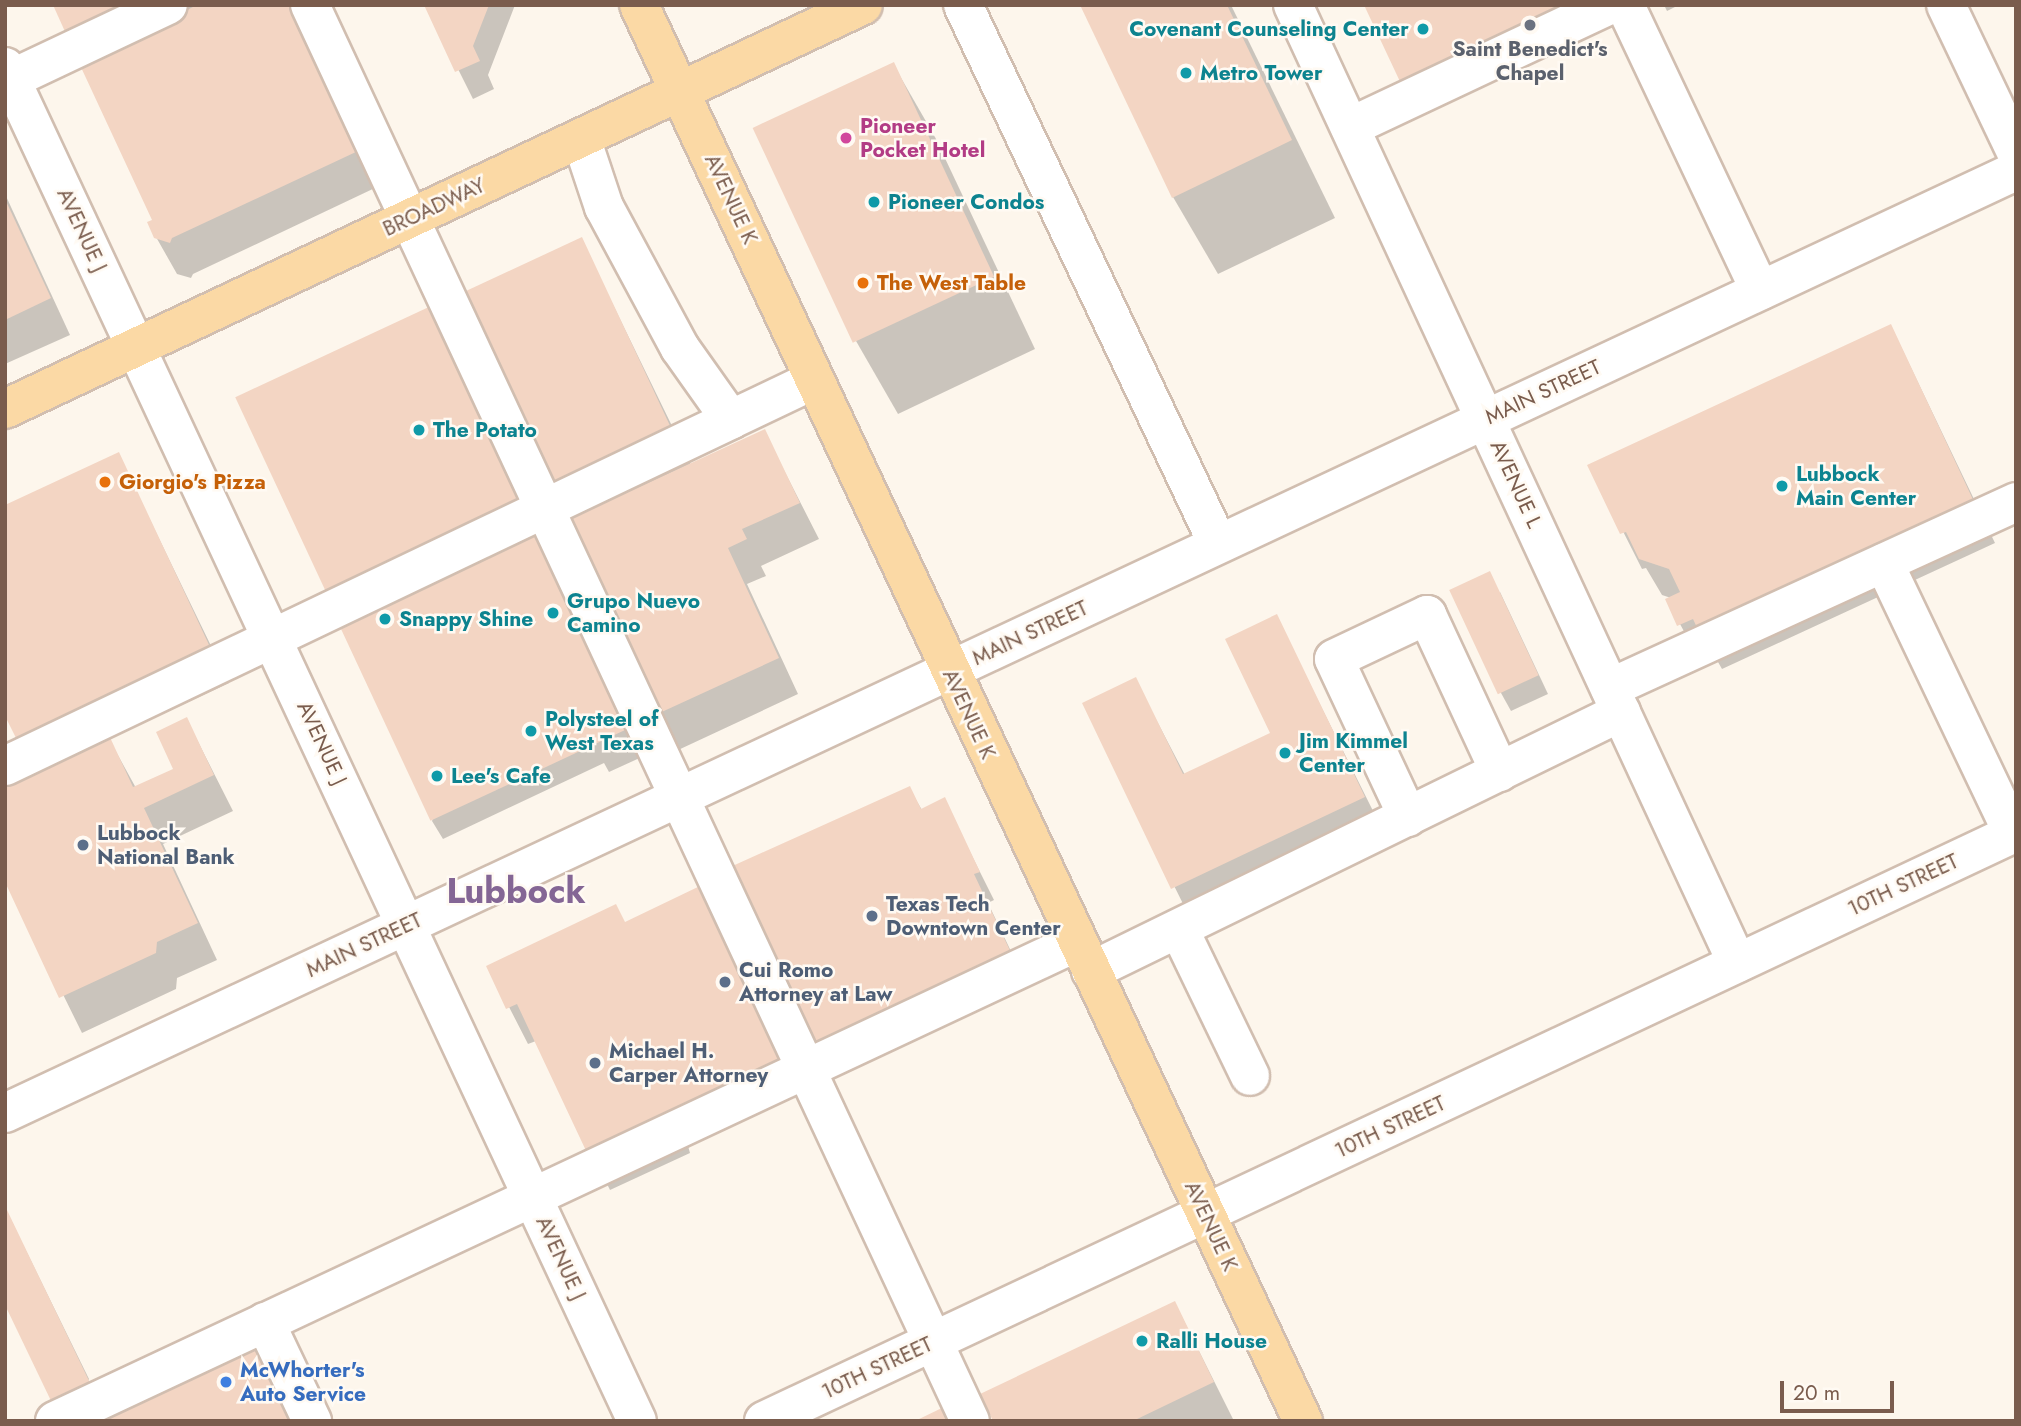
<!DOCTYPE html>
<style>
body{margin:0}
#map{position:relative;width:2021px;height:1426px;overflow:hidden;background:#fdf6ec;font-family:Jost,sans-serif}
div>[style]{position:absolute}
.shadow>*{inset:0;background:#0003}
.building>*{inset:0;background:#f3d5c3;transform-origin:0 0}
.roads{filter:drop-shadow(2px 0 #d1beb0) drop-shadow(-2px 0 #d1beb0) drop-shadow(0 2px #d1beb0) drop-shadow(0 -2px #d1beb0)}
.minor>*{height:38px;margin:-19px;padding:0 19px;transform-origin:19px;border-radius:19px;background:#fff}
.major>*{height:38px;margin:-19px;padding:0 19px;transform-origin:19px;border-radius:19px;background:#fbd9a5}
.dots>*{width:19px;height:19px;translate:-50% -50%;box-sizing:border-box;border:4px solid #fffaf3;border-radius:50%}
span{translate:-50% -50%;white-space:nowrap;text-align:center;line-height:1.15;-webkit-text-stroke:5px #fffaf3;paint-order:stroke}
.culture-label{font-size:21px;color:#0d838f;font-weight:700}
.right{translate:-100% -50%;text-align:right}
.left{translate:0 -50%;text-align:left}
.worship-label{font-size:21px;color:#5b616d;font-weight:700}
.hotel-label{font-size:21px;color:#b23c85;font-weight:700}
.street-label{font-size:21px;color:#7a5c4d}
.food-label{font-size:21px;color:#c56008;font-weight:700}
.service-label{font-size:21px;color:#4e5e75;font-weight:700}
.shop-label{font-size:21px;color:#366cbe;font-weight:700}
.town-label{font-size:35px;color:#846695;font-weight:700}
.frame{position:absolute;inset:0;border:7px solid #7a5c4d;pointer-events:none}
.scale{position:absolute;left:1780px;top:1381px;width:114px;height:32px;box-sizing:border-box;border:4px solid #7a5c4d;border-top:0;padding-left:9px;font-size:21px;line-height:24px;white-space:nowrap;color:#7a5c4d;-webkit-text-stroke:5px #fffaf3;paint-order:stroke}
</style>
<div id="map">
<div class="shadow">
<div style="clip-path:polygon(54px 5px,293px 5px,377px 187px,193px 274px,191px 278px,177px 274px,156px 237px,154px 221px)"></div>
<div style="clip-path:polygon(426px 5px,515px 5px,488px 75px,494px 89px,473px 99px)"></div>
<div style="clip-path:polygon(1082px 5px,1231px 5px,1335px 218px,1218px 274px,1173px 197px)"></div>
<div style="clip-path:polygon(1606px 5px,1615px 25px,1420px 115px)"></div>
<div style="clip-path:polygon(1664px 5px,1679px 5px,1667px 11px)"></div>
<div style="clip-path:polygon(893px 64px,935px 137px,1035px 349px,898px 414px,856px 341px)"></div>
<div style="clip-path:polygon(5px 194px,70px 335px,5px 364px)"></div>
<div style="clip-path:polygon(581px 239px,691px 465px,764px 431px,819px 539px,761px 566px,766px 576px,747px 584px,798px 694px,676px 751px,575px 519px,555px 484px)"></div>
<div style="clip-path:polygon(1891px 326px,1995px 543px,1722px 669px,1714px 655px,1700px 661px,1667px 600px,1671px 598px,1662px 595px,1646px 568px,1642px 569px,1590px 466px)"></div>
<div style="clip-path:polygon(118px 454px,229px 683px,109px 739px,136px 788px,175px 769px,187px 720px,233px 811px,163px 844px,217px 960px,177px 978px,176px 989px,82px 1033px,5px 877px,35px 769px,17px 737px)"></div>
<div style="clip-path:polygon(538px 535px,644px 756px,609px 772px,604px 763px,443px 839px,432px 821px)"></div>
<div style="clip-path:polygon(1500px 592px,1548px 694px,1511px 711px,1501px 693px)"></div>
<div style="clip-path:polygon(1276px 616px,1384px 833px,1193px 924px,1084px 704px,1135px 679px,1185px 775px,1273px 733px)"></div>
<div style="clip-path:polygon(909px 788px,922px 810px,944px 800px,994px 900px,988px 903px,1027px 985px,832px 1077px)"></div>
<div style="clip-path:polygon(625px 923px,690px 1153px,610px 1190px,536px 1041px,528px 1044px,488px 966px)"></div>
<div style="clip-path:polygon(7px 1212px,89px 1379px,64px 1421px,5px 1301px)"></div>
<div style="clip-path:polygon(1175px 1303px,1233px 1419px,995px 1421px)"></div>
</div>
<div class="building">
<div style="clip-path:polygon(53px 5px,134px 5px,67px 36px)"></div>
<div style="clip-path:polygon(197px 5px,291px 5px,358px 151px,172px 238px,170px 243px,154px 238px,147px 222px,152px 220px,79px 63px)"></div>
<div style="clip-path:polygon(424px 5px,489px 5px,473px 46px,480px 61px,455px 72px)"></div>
<div style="clip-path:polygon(1080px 5px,1227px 5px,1292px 140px,1172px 198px)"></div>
<div style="clip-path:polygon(1364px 5px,1583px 5px,1403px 88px)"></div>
<div style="left:894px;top:62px;width:237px;height:156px;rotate:65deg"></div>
<div style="clip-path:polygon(5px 199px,51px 298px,5px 320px)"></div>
<div style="left:582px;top:237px;width:213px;height:131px;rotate:65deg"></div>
<div style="left:431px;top:306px;width:214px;height:216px;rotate:65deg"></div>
<div style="clip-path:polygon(1891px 324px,1976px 506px,1700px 634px,1693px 619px,1677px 626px,1665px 599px,1680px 592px,1669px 569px,1639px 559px,1626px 532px,1620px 534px,1587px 465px)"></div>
<div style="clip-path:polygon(765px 429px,800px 503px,742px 529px,747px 539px,728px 548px,779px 658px,653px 716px,563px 522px)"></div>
<div style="clip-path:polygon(119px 452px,210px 647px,16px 738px,5px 716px,5px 505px)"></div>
<div style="left:539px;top:533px;width:215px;height:220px;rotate:65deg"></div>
<div style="left:1490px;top:571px;width:115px;height:45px;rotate:65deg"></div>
<div style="clip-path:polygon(1277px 614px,1365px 797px,1171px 889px,1082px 703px,1136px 677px,1183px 774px,1270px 733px,1225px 639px)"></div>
<div style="clip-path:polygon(187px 717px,214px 775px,144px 808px,198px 923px,157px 942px,156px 953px,59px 998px,5px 882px,5px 781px,108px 733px,133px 787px,173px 769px,156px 732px)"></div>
<div style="clip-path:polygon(910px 786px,921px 809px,945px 797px,980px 872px,974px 874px,1013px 957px,815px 1050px,728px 868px)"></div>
<div style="clip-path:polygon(702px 885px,785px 1061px,588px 1155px,517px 1004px,506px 1009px,486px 966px,616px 904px,625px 922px)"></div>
<div style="clip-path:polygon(7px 1210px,92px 1387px,53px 1405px,5px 1305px)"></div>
<div style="clip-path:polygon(1175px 1301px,1214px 1382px,1133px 1421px,993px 1421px,980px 1394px)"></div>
<div style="clip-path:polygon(259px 1342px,295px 1421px,90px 1421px)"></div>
<div style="clip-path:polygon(948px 1405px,955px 1421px,915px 1421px)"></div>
</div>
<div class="roads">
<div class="minor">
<div style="left:310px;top:5px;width:1562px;rotate:65.01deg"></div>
<div style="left:963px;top:5px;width:596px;rotate:64.68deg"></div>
<div style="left:1293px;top:5px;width:1056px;rotate:65.13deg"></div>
<div style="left:1625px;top:5px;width:316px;rotate:64.7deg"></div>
<div style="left:1946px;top:5px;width:163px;rotate:64.5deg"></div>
<div style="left:5px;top:67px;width:1494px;rotate:64.98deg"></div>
<div style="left:5px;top:82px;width:180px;rotate:-25.3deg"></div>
<div style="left:1350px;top:127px;width:286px;rotate:-25.2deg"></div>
<div style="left:581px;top:138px;width:73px;rotate:71.6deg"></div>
<div style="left:604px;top:207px;width:160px;rotate:61.7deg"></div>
<div style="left:680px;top:348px;width:88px;rotate:54.7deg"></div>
<div style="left:1884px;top:563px;width:300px;rotate:64.5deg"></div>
<div style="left:1610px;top:688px;width:447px;rotate:-24.6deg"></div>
<div style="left:5px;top:766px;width:896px;rotate:-25.51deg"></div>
<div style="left:1408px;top:817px;width:174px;rotate:-115.1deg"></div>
<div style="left:1334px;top:659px;width:103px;rotate:-25.3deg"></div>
<div style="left:1427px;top:615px;width:173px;rotate:65.1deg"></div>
<div style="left:1179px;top:929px;width:163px;rotate:64.2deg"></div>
<div style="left:1091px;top:971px;width:590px;rotate:-26.04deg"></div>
<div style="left:5px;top:1113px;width:2221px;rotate:-25.1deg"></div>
<div style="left:265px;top:1322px;width:110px;rotate:64.6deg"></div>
<div style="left:55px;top:1421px;width:1129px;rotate:-25.11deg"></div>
<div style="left:764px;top:1421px;width:1384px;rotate:-25.19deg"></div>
</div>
<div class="major">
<div style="left:639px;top:5px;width:1564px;rotate:64.88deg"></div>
<div style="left:5px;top:409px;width:948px;rotate:-25.21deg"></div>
</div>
</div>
<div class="dots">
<div style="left:1530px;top:25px;background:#6b7280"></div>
<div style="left:1423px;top:29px;background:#0f9aa8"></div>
<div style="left:1186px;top:73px;background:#0f9aa8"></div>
<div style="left:846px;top:138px;background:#d1479c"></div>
<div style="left:874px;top:202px;background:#0f9aa8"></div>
<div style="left:863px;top:283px;background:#e8710a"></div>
<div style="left:419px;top:430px;background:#0f9aa8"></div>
<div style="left:105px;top:482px;background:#e8710a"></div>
<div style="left:1782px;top:486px;background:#0f9aa8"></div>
<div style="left:553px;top:613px;background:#0f9aa8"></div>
<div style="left:385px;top:619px;background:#0f9aa8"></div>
<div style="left:531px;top:731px;background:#0f9aa8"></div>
<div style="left:1285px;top:753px;background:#0f9aa8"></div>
<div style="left:437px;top:776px;background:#0f9aa8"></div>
<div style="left:83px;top:845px;background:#5c6f8a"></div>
<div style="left:872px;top:916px;background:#5c6f8a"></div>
<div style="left:725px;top:982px;background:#5c6f8a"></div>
<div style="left:595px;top:1063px;background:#5c6f8a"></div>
<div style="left:1142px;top:1341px;background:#0f9aa8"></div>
<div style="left:226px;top:1382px;background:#3f7fe0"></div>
</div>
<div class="culture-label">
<span class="right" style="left:1409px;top:29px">Covenant Counseling Center</span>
<span class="left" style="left:1200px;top:73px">Metro Tower</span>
<span class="left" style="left:888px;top:202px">Pioneer Condos</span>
<span class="left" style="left:433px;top:430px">The Potato</span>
<span class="left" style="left:1796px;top:486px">Lubbock<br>Main Center</span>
<span class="left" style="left:567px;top:613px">Grupo Nuevo<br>Camino</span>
<span class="left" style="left:399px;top:619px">Snappy Shine</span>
<span class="left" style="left:545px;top:731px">Polysteel of<br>West Texas</span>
<span class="left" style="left:1299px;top:753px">Jim Kimmel<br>Center</span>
<span class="left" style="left:451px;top:776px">Lee's Cafe</span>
<span class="left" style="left:1156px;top:1341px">Ralli House</span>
</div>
<div class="worship-label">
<span style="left:1530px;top:61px">Saint Benedict's<br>Chapel</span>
</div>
<div class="hotel-label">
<span class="left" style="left:860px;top:138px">Pioneer<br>Pocket Hotel</span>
</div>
<div class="street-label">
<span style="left:731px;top:199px;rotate:65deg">AVENUE K</span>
<span style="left:434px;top:207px;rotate:-25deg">BROADWAY</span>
<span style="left:82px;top:230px;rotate:65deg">AVENUE J</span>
<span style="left:1543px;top:392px;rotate:-25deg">MAIN STREET</span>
<span style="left:1516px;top:484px;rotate:65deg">AVENUE L</span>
<span style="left:1030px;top:633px;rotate:-25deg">MAIN STREET</span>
<span style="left:969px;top:714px;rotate:65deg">AVENUE K</span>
<span style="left:322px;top:743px;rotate:65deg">AVENUE J</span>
<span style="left:1903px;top:885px;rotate:-25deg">10TH STREET</span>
<span style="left:364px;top:945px;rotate:-25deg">MAIN STREET</span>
<span style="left:1390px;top:1127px;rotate:-25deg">10TH STREET</span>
<span style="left:1211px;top:1226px;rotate:65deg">AVENUE K</span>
<span style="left:561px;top:1258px;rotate:65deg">AVENUE J</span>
<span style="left:877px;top:1368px;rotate:-25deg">10TH STREET</span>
</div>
<div class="food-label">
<span class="left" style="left:877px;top:283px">The West Table</span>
<span class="left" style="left:119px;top:482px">Giorgio's Pizza</span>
</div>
<div class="service-label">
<span class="left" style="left:97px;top:845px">Lubbock<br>National Bank</span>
<span class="left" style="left:886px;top:916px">Texas Tech<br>Downtown Center</span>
<span class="left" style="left:739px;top:982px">Cui Romo<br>Attorney at Law</span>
<span class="left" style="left:609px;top:1063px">Michael H.<br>Carper Attorney</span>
</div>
<div class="shop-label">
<span class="left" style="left:240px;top:1382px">McWhorter's<br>Auto Service</span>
</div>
<div class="town-label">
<span style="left:516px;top:891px">Lubbock</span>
</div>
<div class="frame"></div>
<div class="scale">20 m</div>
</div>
